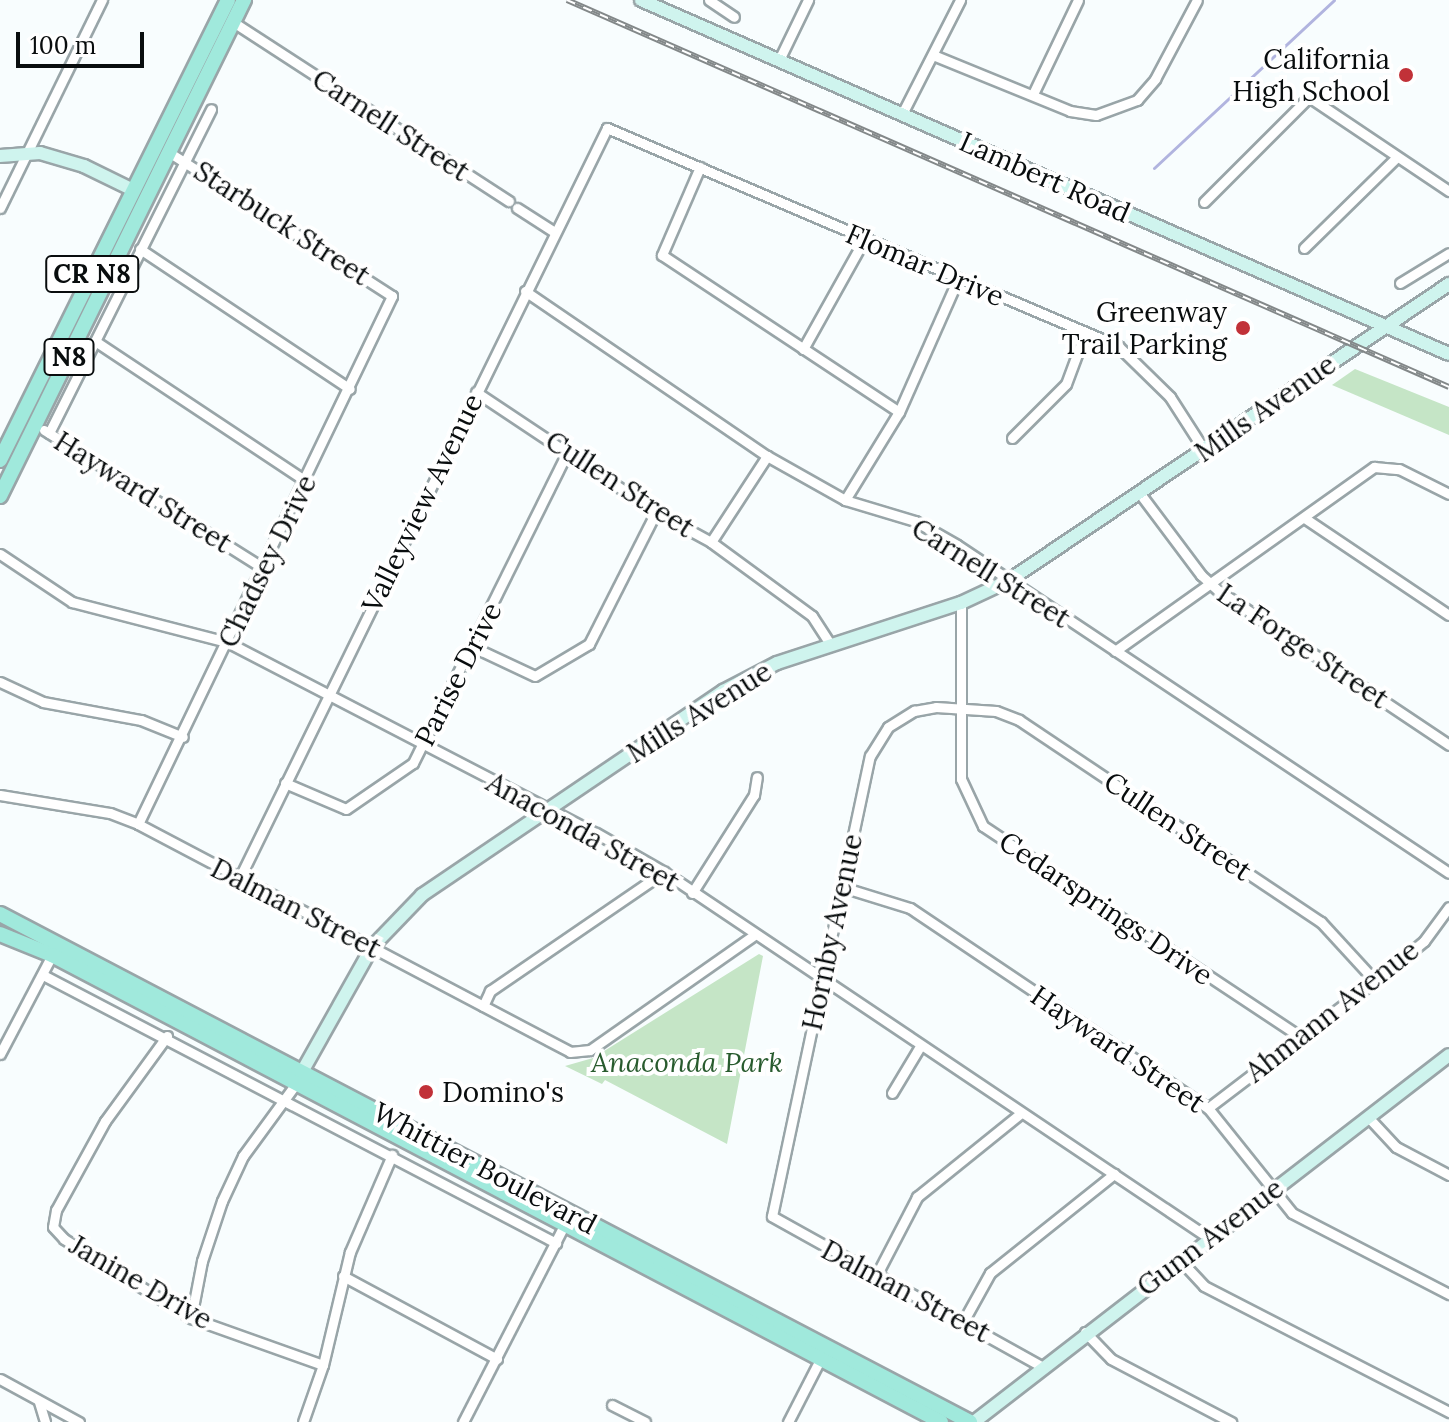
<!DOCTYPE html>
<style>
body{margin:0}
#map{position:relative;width:1449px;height:1422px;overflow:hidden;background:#f8fdfe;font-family:Lora,serif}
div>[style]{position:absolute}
.green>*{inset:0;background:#c5e5c6}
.stream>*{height:3px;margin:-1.5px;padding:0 1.5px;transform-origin:1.5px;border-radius:1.5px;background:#b1b4df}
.roads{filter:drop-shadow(2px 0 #99a5a8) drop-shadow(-2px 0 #99a5a8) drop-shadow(0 2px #99a5a8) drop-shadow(0 -2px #99a5a8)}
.street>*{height:9px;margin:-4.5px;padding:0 4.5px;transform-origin:4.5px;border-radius:4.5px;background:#fff}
.secondary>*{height:12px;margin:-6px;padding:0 6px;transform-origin:6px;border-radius:6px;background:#cff4ee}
.primary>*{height:14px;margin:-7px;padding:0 7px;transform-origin:7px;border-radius:7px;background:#a0e9dc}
.rail>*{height:6px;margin-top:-3px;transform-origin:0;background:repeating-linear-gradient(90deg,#fff 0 9px,#838889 0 18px);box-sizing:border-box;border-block:2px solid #838889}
.dots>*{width:22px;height:22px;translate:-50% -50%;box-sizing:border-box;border:4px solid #fff;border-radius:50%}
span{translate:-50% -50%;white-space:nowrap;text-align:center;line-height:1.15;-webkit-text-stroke:8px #fff;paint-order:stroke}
.shield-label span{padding:2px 6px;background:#fff;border:2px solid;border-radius:6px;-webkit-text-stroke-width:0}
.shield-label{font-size:26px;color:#090d0e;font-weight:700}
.poi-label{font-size:28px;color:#090d0e}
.right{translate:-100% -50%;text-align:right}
.left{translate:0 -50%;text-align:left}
.street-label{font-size:28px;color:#090d0e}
.park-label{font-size:28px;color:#285b2e;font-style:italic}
.scale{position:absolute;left:16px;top:32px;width:128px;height:36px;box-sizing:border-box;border:4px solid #090d0e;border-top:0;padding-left:10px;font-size:24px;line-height:28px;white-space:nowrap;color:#090d0e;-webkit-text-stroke:6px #fff;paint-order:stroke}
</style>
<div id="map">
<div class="green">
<div style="clip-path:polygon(1355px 369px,1449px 407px,1449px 435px,1332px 385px)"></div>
<div style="clip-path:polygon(759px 954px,763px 956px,727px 1144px,605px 1080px,602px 1084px,565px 1066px,593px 1058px)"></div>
</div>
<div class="stream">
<div style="left:1154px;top:168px;width:246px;rotate:-43deg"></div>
</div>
<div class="roads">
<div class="street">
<div style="left:709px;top:0;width:30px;rotate:34deg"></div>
<div style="left:233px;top:22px;width:329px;rotate:33deg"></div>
<div style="left:933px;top:55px;width:148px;rotate:22.2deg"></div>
<div style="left:1070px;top:111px;width:26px;rotate:9deg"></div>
<div style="left:1096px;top:115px;width:44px;rotate:-20.1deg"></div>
<div style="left:1137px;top:100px;width:28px;rotate:-49deg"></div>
<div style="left:1155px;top:79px;width:89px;rotate:-62deg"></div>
<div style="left:779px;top:60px;width:67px;rotate:-64.2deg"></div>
<div style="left:1033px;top:94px;width:104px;rotate:-64.4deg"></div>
<div style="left:902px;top:114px;width:128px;rotate:-63deg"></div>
<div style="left:700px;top:167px;width:96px;rotate:113.4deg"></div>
<div style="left:662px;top:255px;width:284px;rotate:33.5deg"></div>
<div style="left:1204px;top:202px;width:148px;rotate:-45deg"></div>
<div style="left:1309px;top:97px;width:169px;rotate:33.9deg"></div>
<div style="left:0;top:208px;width:232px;rotate:-63.9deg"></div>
<div style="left:517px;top:208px;width:43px;rotate:32.6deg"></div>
<div style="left:1304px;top:248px;width:130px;rotate:-44.4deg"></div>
<div style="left:140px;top:249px;width:252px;rotate:33.7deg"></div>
<div style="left:1400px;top:283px;width:57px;rotate:-31.5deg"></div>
<div style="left:525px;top:291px;width:293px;rotate:34.3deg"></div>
<div style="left:767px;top:456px;width:90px;rotate:29.4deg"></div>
<div style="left:845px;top:500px;width:73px;rotate:16.7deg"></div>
<div style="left:915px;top:521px;width:48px;rotate:29.7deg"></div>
<div style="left:957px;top:545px;width:591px;rotate:33.69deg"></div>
<div style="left:95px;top:341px;width:253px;rotate:33.6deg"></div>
<div style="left:803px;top:349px;width:125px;rotate:-60.8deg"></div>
<div style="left:476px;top:392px;width:216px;rotate:33.7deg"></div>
<div style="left:656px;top:512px;width:63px;rotate:28.6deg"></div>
<div style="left:711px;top:542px;width:125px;rotate:36.2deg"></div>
<div style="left:812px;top:616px;width:33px;rotate:57deg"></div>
<div style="left:44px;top:430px;width:261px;rotate:32.2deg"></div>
<div style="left:49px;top:433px;width:362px;rotate:-63.4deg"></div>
<div style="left:1012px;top:438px;width:76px;rotate:-45deg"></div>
<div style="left:1066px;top:384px;width:54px;rotate:-69.6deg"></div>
<div style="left:1141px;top:495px;width:100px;rotate:53.1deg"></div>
<div style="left:1201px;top:575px;width:24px;rotate:42deg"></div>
<div style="left:1219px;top:591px;width:277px;rotate:33.8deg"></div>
<div style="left:845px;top:500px;width:103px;rotate:-58.5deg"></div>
<div style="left:899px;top:412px;width:145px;rotate:-66.1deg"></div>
<div style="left:1306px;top:519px;width:172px;rotate:33.9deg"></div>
<div style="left:711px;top:542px;width:103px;rotate:-56.9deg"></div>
<div style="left:0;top:554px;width:87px;rotate:33.7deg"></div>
<div style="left:72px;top:602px;width:160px;rotate:14.5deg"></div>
<div style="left:227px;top:642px;width:416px;rotate:27.4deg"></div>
<div style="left:596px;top:833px;width:78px;rotate:29.8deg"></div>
<div style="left:664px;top:872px;width:656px;rotate:33.88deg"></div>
<div style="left:961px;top:603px;width:176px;rotate:90deg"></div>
<div style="left:961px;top:779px;width:52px;rotate:64.9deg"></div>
<div style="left:983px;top:826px;width:381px;rotate:33.6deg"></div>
<div style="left:473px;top:647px;width:68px;rotate:25.1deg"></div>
<div style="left:535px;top:676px;width:63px;rotate:-30.7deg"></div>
<div style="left:589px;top:644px;width:148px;rotate:-63.1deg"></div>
<div style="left:1115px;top:651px;width:318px;rotate:-35.4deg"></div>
<div style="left:1374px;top:467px;width:25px;rotate:5deg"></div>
<div style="left:1399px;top:469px;width:56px;rotate:26.6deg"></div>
<div style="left:0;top:682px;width:47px;rotate:24.9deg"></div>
<div style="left:43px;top:702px;width:100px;rotate:10.4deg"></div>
<div style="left:141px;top:720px;width:45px;rotate:22deg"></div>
<div style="left:285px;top:783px;width:66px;rotate:23.1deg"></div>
<div style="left:346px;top:809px;width:81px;rotate:-34.5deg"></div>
<div style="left:413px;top:763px;width:348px;rotate:-63.6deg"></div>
<div style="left:0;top:795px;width:111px;rotate:9.3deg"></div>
<div style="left:110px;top:813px;width:30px;rotate:21deg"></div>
<div style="left:138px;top:824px;width:488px;rotate:27.8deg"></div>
<div style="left:570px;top:1052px;width:20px;rotate:-6deg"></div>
<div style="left:590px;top:1050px;width:199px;rotate:-35deg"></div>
<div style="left:138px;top:824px;width:586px;rotate:-64.31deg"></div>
<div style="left:392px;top:296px;width:264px;rotate:-147.2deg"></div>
<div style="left:239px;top:879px;width:836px;rotate:-63.89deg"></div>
<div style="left:607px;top:128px;width:556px;rotate:23.1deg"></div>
<div style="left:1118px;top:346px;width:73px;rotate:44.4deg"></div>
<div style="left:1170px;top:397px;width:63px;rotate:57.3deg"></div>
<div style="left:842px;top:887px;width:71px;rotate:17.2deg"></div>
<div style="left:910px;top:908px;width:359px;rotate:33.9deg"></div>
<div style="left:1208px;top:1108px;width:134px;rotate:51.3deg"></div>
<div style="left:1292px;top:1213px;width:177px;rotate:27.3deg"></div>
<div style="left:692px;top:893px;width:116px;rotate:-57.7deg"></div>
<div style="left:754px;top:795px;width:18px;rotate:-81deg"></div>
<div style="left:43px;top:975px;width:579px;rotate:27.58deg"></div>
<div style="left:483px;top:1006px;width:17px;rotate:-65deg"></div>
<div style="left:490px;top:991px;width:211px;rotate:-34.4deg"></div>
<div style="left:167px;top:1036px;width:105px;rotate:126.1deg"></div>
<div style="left:105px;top:1121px;width:102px;rotate:118.8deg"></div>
<div style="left:56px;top:1210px;width:17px;rotate:100deg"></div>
<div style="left:53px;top:1227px;width:16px;rotate:47deg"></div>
<div style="left:64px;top:1239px;width:150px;rotate:31.9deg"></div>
<div style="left:191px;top:1318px;width:140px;rotate:19.6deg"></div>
<div style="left:0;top:1054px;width:116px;rotate:-62.3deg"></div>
<div style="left:892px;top:1093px;width:52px;rotate:-59deg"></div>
<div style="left:1208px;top:1108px;width:210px;rotate:-37.3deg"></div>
<div style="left:1375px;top:981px;width:63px;rotate:-39.2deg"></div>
<div style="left:1424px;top:941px;width:42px;rotate:-53.7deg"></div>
<div style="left:1368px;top:1117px;width:41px;rotate:47deg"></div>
<div style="left:1396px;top:1147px;width:60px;rotate:27.8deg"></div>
<div style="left:1180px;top:1260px;width:35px;rotate:47deg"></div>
<div style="left:1204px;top:1286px;width:276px;rotate:27.2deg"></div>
<div style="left:877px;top:1274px;width:87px;rotate:-62.5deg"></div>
<div style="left:917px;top:1197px;width:132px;rotate:-38.9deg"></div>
<div style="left:343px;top:1276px;width:175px;rotate:28.3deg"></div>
<div style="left:191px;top:1318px;width:58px;rotate:-79.1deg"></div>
<div style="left:202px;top:1261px;width:63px;rotate:-71.6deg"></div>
<div style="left:222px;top:1201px;width:50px;rotate:-65deg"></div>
<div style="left:243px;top:1156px;width:88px;rotate:-53.8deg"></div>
<div style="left:964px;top:1320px;width:54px;rotate:-61deg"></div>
<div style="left:990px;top:1273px;width:159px;rotate:-38.6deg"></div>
<div style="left:1085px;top:1332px;width:37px;rotate:46deg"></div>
<div style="left:1111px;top:1359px;width:136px;rotate:27.7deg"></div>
<div style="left:1041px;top:1366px;width:308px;rotate:-150.9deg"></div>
<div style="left:772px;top:1216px;width:470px;rotate:-78deg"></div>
<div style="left:870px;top:756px;width:34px;rotate:-58deg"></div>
<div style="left:888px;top:727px;width:31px;rotate:-32deg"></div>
<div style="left:914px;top:711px;width:22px;rotate:-10deg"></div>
<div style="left:936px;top:707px;width:60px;rotate:3.8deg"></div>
<div style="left:996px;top:711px;width:25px;rotate:21deg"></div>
<div style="left:1019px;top:720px;width:363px;rotate:33.8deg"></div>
<div style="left:1321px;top:922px;width:80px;rotate:47.5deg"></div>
<div style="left:0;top:1379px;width:90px;rotate:28.6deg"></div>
<div style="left:39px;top:1402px;width:21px;rotate:73deg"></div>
<div style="left:612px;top:1405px;width:37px;rotate:27deg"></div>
<div style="left:303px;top:1422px;width:60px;rotate:-70.7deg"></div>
<div style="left:323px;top:1365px;width:116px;rotate:-76.6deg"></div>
<div style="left:350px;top:1252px;width:106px;rotate:-66.6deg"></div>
<div style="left:463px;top:1422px;width:225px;rotate:-62.8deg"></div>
<div style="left:788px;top:1422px;width:76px;rotate:-62.8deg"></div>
</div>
<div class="secondary">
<div style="left:641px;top:0;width:882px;rotate:23.66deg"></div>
<div style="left:0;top:156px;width:40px;rotate:-4.3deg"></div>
<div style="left:40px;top:153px;width:46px;rotate:16.5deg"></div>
<div style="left:84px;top:166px;width:55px;rotate:26.1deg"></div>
<div style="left:298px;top:1079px;width:151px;rotate:-60.7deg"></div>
<div style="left:372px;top:947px;width:72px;rotate:-46.1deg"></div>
<div style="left:422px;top:895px;width:364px;rotate:-34.1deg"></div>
<div style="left:723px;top:691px;width:61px;rotate:-27.4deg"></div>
<div style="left:777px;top:663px;width:194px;rotate:-18.1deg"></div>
<div style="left:961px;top:603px;width:52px;rotate:-25.1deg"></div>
<div style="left:1008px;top:581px;width:532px;rotate:-33.96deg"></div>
<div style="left:974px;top:1422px;width:600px;rotate:-37.69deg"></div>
</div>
<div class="primary">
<div style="left:0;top:460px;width:513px;rotate:-63.63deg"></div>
<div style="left:0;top:496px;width:553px;rotate:-63.81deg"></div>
<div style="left:0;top:914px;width:1095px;rotate:27.64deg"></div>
<div style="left:0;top:934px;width:56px;rotate:22deg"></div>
<div style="left:52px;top:955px;width:1004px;rotate:27.71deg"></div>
</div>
</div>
<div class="rail">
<div style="left:567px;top:0;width:963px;rotate:23.69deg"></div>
</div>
<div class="dots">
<div style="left:1406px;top:75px;background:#c13138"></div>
<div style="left:1243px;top:328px;background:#c13138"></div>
<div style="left:426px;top:1092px;background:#c13138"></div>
</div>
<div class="shield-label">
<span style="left:92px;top:274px">CR N8</span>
<span style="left:69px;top:357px">N8</span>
</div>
<div class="poi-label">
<span class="right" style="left:1390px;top:75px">California<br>High School</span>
<span class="right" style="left:1227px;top:328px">Greenway<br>Trail Parking</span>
<span class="left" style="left:442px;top:1092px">Domino's</span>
</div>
<div class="street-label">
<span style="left:391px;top:125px;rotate:33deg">Carnell Street</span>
<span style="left:1045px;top:177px;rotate:24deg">Lambert Road</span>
<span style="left:282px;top:223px;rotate:33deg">Starbuck Street</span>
<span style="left:925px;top:265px;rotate:23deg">Flomar Drive</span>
<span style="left:1265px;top:408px;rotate:-35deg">Mills Avenue</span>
<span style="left:620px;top:484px;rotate:33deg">Cullen Street</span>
<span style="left:143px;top:492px;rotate:32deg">Hayward Street</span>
<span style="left:422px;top:503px;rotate:-64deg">Valleyview Avenue</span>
<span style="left:267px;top:561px;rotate:-64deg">Chadsey Drive</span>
<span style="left:991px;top:573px;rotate:32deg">Carnell Street</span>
<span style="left:1303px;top:646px;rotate:34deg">La Forge Street</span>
<span style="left:458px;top:674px;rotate:-63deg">Parise Drive</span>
<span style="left:699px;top:712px;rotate:-32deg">Mills Avenue</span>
<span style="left:1178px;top:826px;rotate:34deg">Cullen Street</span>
<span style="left:583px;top:832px;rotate:29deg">Anaconda Street</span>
<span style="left:296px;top:908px;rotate:27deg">Dalman Street</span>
<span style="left:1106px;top:908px;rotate:34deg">Cedarsprings Drive</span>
<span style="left:832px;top:932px;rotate:-78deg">Hornby Avenue</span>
<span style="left:1332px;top:1011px;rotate:-38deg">Ahmann Avenue</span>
<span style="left:1118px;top:1049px;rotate:34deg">Hayward Street</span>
<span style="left:485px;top:1168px;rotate:28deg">Whittier Boulevard</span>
<span style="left:1210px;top:1237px;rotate:-37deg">Gunn Avenue</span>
<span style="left:141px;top:1282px;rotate:30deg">Janine Drive</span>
<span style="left:906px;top:1291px;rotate:28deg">Dalman Street</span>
</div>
<div class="park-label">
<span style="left:687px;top:1062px">Anaconda Park</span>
</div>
<div class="scale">100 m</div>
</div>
